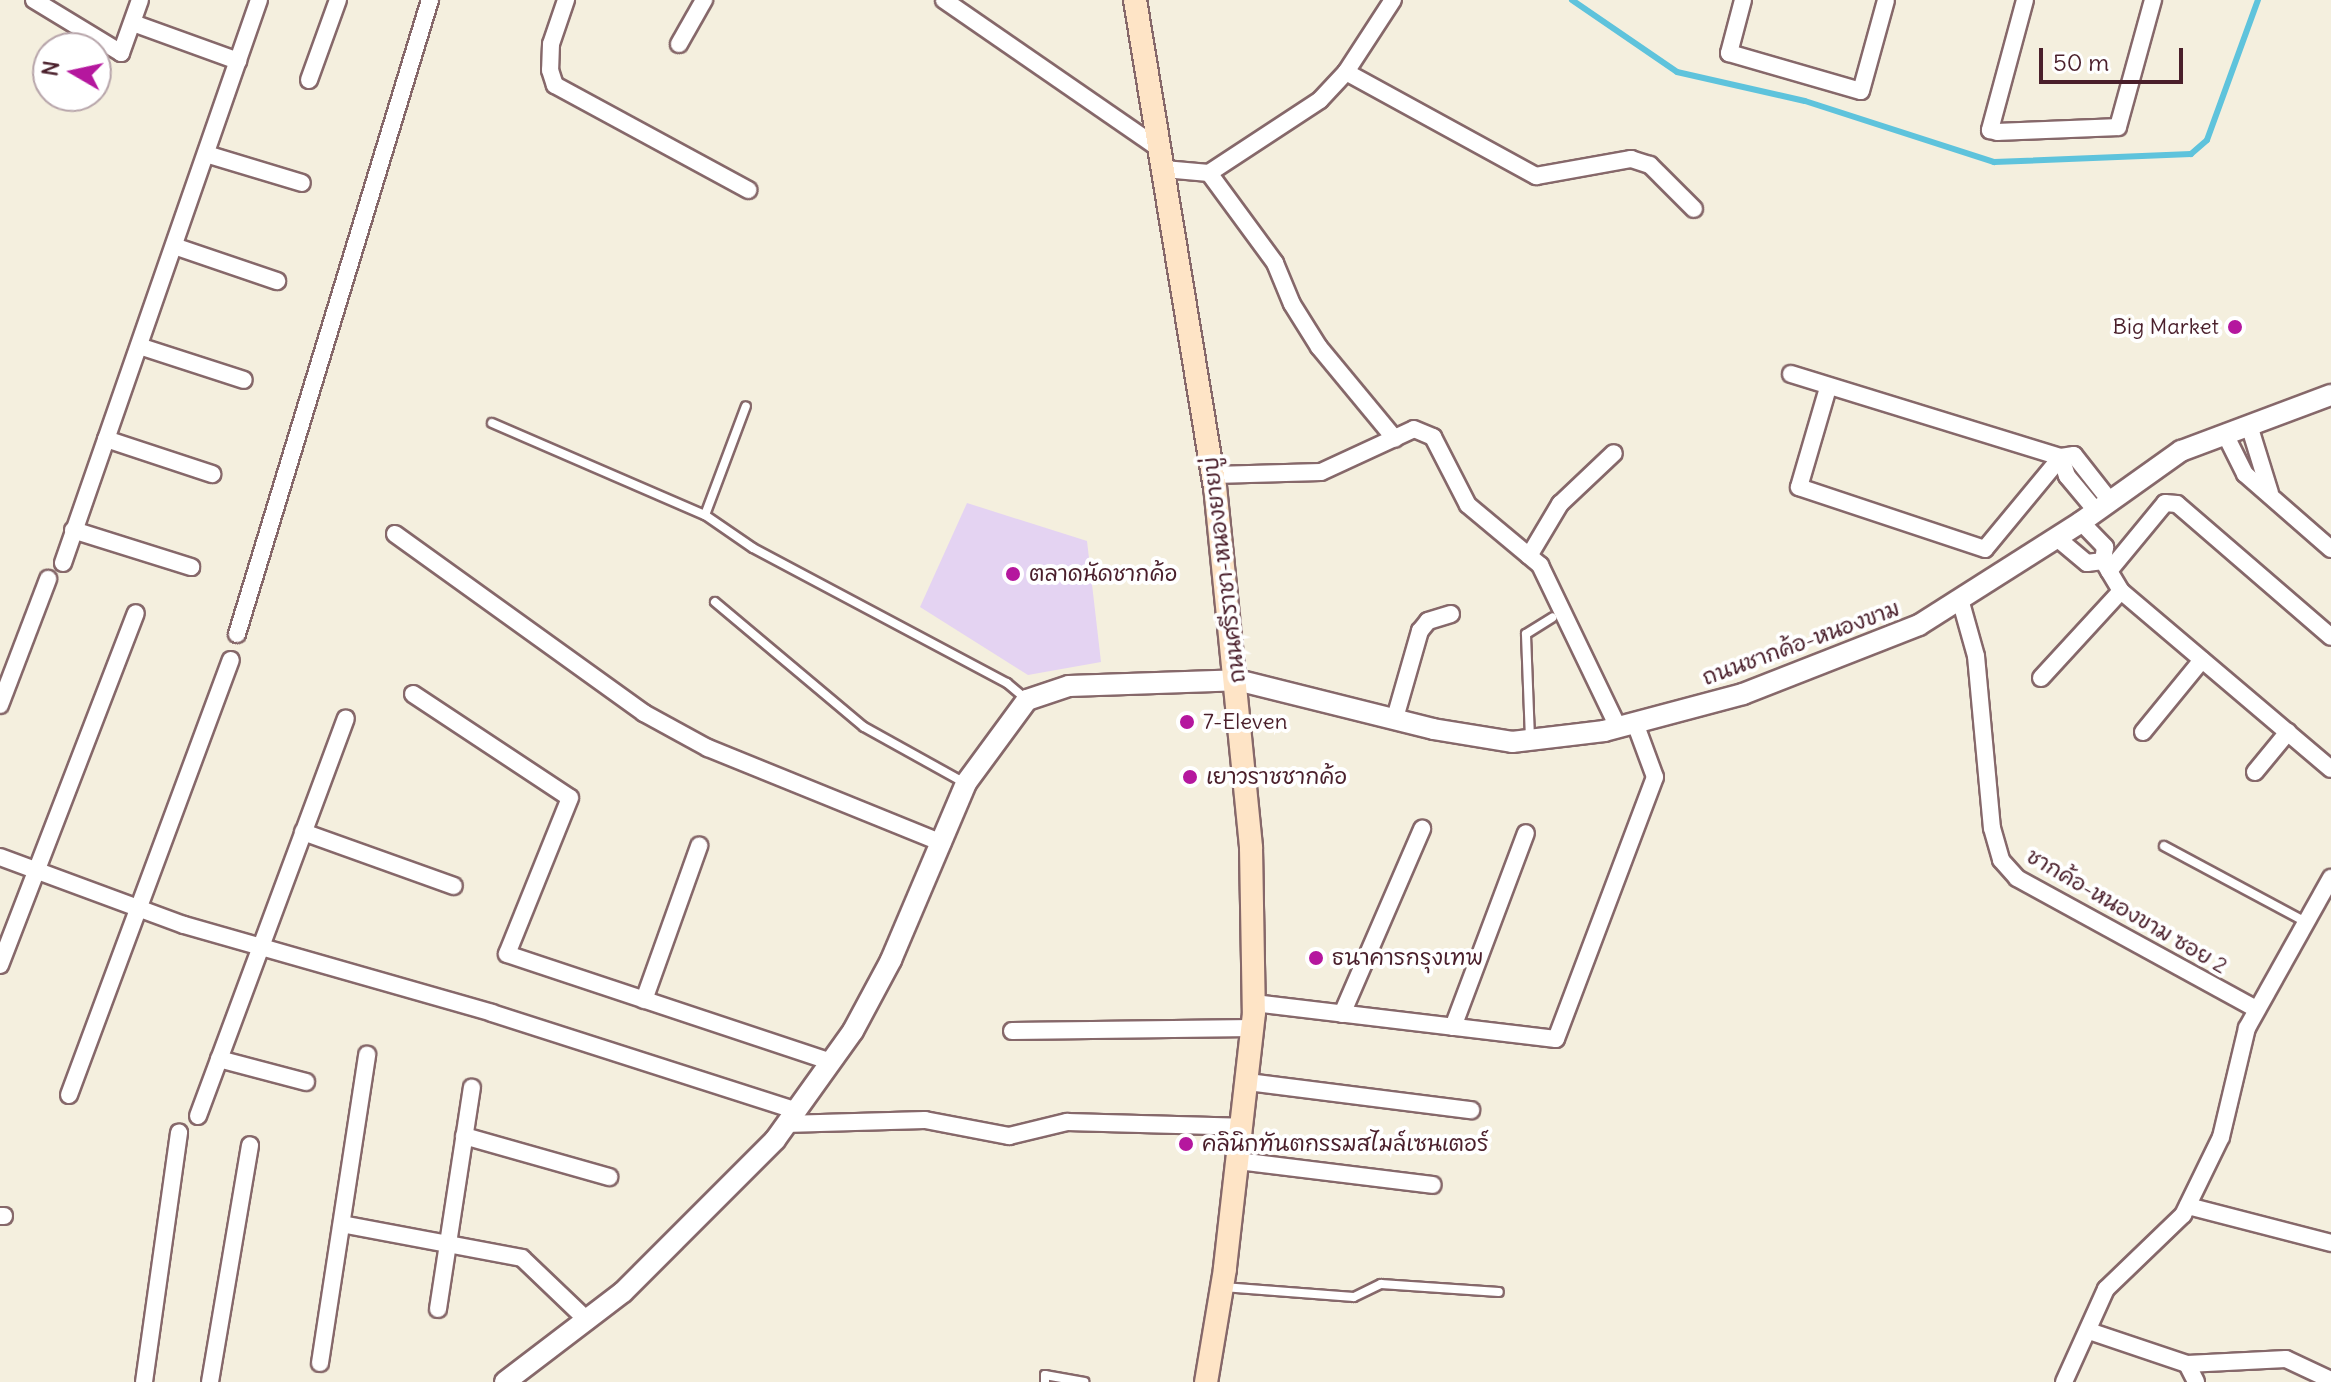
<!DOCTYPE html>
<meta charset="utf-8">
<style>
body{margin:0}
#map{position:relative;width:2331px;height:1382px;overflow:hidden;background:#f4efde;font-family:Delius,"Playpen Sans Thai",sans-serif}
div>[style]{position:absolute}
.built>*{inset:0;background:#e4d3f2}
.stream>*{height:6px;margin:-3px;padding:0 3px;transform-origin:3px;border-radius:3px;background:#5ec3dc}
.roads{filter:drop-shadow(2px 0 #86686a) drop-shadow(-2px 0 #86686a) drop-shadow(0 2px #86686a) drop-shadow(0 -2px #86686a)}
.service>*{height:8px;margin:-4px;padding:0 4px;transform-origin:4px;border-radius:4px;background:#fff}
.minor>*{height:16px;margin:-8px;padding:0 8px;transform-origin:8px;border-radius:8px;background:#fff}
.tertiary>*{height:20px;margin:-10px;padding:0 10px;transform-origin:10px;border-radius:10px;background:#fff}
.secondary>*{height:22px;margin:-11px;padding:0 11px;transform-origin:11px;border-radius:11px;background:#fee4c6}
.dots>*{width:22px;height:22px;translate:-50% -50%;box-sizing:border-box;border:4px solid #fff;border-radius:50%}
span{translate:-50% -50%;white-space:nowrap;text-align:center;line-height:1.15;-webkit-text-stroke:8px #fff;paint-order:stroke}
.poi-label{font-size:22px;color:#4a1f2b}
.right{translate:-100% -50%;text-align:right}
.left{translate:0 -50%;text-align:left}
.street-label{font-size:22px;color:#4a1f2b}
.north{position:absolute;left:32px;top:32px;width:80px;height:80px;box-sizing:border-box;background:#fff;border:2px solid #b7a5aa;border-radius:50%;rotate:279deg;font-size:22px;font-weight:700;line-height:32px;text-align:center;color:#4a1f2b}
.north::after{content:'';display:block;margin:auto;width:28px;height:36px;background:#b5179e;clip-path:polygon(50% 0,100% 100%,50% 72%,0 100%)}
.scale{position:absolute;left:2039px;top:48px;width:144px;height:36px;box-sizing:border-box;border:4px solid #4a1f2b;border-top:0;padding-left:10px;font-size:24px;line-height:28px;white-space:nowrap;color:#4a1f2b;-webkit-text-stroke:6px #fff;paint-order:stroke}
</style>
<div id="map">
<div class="built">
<div style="clip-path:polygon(967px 503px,1087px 541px,1101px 662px,1028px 675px,920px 607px)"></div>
</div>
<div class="stream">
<div style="left:1572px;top:0;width:127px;rotate:34.4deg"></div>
<div style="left:1677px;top:72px;width:131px;rotate:12.8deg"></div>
<div style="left:1805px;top:101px;width:199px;rotate:17.9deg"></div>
<div style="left:1994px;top:162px;width:197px;rotate:-2.3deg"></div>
<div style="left:2191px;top:154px;width:21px;rotate:-41deg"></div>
<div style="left:2207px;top:140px;width:149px;rotate:-70deg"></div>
</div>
<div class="roads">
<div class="service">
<div style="left:492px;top:423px;width:232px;rotate:23.4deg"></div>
<div style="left:705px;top:515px;width:58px;rotate:34.5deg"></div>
<div style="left:753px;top:548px;width:288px;rotate:28deg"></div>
<div style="left:1007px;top:683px;width:26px;rotate:40deg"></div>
<div style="left:705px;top:515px;width:116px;rotate:-69.4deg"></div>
<div style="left:715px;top:602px;width:194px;rotate:40deg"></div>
<div style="left:864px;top:727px;width:115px;rotate:29deg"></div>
<div style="left:1530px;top:739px;width:105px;rotate:-92.2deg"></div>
<div style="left:1526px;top:634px;width:31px;rotate:-32deg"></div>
<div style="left:2164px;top:846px;width:159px;rotate:28.2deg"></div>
<div style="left:1223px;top:1287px;width:131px;rotate:4.4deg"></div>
<div style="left:1354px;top:1297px;width:30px;rotate:-26deg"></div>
<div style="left:1381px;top:1284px;width:118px;rotate:3.9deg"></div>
<div style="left:1045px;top:1382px;width:7px;rotate:-90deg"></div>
<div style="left:1045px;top:1375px;width:40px;rotate:10deg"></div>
</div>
<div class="minor">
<div style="left:34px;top:0;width:102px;rotate:31.3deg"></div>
<div style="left:121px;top:53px;width:56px;rotate:-70.3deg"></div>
<div style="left:566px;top:0;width:46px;rotate:108.8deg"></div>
<div style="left:551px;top:44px;width:26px;rotate:92deg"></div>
<div style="left:550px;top:70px;width:16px;rotate:72deg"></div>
<div style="left:555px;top:85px;width:220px;rotate:28.5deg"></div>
<div style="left:944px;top:0;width:262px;rotate:34.6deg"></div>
<div style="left:1743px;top:0;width:55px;rotate:104.8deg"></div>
<div style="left:1729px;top:53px;width:137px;rotate:16.1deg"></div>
<div style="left:1861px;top:91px;width:94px;rotate:-74.6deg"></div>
<div style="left:2025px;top:0;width:135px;rotate:105.1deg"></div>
<div style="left:1990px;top:130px;width:8px;rotate:14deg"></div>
<div style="left:1998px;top:132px;width:120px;rotate:-2.4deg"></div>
<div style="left:2118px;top:127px;width:132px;rotate:-74.6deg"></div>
<div style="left:133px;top:23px;width:112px;rotate:19.9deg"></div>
<div style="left:679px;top:44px;width:51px;rotate:-60.4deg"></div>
<div style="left:1346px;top:72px;width:217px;rotate:28.7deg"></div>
<div style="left:1536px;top:176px;width:97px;rotate:-10.1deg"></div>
<div style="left:1631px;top:159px;width:20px;rotate:18deg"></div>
<div style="left:1650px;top:165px;width:62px;rotate:45deg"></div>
<div style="left:309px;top:80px;width:85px;rotate:-70.1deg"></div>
<div style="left:206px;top:154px;width:100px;rotate:16.8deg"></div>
<div style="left:1164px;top:169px;width:45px;rotate:5.1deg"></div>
<div style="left:1209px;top:173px;width:112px;rotate:53.7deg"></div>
<div style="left:1275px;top:263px;width:44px;rotate:67.5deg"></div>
<div style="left:1292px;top:304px;width:51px;rotate:57.9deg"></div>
<div style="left:1319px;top:347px;width:119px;rotate:50.4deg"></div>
<div style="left:1209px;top:173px;width:133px;rotate:-33.3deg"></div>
<div style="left:1320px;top:100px;width:38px;rotate:-47deg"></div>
<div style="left:1346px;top:72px;width:86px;rotate:-56.9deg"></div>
<div style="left:174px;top:246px;width:109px;rotate:18.8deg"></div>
<div style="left:139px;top:346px;width:110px;rotate:17.9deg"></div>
<div style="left:1791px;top:374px;width:282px;rotate:17.1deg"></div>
<div style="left:2061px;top:457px;width:119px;rotate:129.6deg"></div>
<div style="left:1985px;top:549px;width:196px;rotate:-161.6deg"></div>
<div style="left:1799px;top:487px;width:103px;rotate:-73.7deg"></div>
<div style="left:2249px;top:425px;width:71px;rotate:72.8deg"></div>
<div style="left:2225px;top:434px;width:45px;rotate:63.4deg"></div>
<div style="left:2245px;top:474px;width:114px;rotate:41.1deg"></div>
<div style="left:106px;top:439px;width:112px;rotate:18.3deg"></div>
<div style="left:1214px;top:475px;width:107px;rotate:-1.6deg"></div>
<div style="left:1321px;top:472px;width:102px;rotate:-24.8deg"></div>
<div style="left:1414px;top:429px;width:21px;rotate:23deg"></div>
<div style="left:1433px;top:437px;width:76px;rotate:62.8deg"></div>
<div style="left:1468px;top:505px;width:94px;rotate:39.8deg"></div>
<div style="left:1540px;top:565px;width:180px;rotate:64.3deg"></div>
<div style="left:2097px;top:512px;width:47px;rotate:-129.8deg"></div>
<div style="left:2067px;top:476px;width:20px;rotate:-108deg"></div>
<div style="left:2061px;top:457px;width:13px;rotate:-9deg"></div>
<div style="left:2074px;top:455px;width:60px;rotate:51.8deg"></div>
<div style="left:2081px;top:522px;width:35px;rotate:46deg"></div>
<div style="left:2105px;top:547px;width:14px;rotate:98deg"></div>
<div style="left:2103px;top:561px;width:35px;rotate:59deg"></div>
<div style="left:2121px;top:591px;width:275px;rotate:40.3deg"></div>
<div style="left:73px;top:530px;width:124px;rotate:17.4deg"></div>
<div style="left:395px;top:534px;width:307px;rotate:35.7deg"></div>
<div style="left:644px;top:713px;width:73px;rotate:28.7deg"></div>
<div style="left:708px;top:748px;width:253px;rotate:22.1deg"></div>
<div style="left:2057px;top:538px;width:39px;rotate:40deg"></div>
<div style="left:2087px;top:563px;width:16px;rotate:-7deg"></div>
<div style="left:1529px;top:556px;width:61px;rotate:-59.2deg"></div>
<div style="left:1560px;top:504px;width:74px;rotate:-43.4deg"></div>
<div style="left:63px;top:563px;width:596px;rotate:-70.81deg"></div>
<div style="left:2109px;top:571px;width:88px;rotate:-50.5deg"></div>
<div style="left:2165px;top:503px;width:12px;rotate:5deg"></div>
<div style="left:2177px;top:504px;width:203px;rotate:40.8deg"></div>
<div style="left:1960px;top:599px;width:59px;rotate:74.3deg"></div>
<div style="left:1976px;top:656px;width:173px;rotate:84.7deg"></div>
<div style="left:1992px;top:828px;width:33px;rotate:74deg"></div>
<div style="left:2001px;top:860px;width:24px;rotate:48deg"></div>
<div style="left:2017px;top:878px;width:273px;rotate:28.7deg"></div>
<div style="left:237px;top:634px;width:663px;rotate:-73.07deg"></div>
<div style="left:2041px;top:678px;width:118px;rotate:-47.4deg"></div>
<div style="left:413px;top:694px;width:188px;rotate:33.5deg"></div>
<div style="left:570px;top:798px;width:168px;rotate:112deg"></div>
<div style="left:507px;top:954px;width:342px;rotate:18.4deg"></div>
<div style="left:0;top:705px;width:135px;rotate:-69.1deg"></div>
<div style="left:1395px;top:718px;width:91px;rotate:-74deg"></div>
<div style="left:1420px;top:631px;width:13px;rotate:-51deg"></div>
<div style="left:1428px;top:621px;width:24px;rotate:-17deg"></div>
<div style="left:2143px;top:732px;width:93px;rotate:-50.7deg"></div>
<div style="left:2255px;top:772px;width:52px;rotate:-50.5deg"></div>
<div style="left:303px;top:832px;width:160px;rotate:19.7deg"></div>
<div style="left:0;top:857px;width:196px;rotate:20.3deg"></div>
<div style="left:184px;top:925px;width:320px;rotate:15.9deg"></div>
<div style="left:492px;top:1013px;width:318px;rotate:17.8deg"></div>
<div style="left:0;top:965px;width:377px;rotate:-68.9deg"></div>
<div style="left:644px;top:1000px;width:164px;rotate:-70.3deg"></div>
<div style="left:1254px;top:1003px;width:304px;rotate:6.8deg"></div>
<div style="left:1556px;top:1039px;width:280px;rotate:-69.3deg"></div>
<div style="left:1655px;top:777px;width:58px;rotate:-110.3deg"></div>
<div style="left:1342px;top:1014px;width:202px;rotate:-66.6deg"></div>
<div style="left:1453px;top:1027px;width:207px;rotate:-69.4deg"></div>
<div style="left:1012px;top:1031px;width:241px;rotate:-0.7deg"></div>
<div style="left:219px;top:1059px;width:90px;rotate:14.8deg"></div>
<div style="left:1248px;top:1082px;width:225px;rotate:7.2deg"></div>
<div style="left:69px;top:1095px;width:464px;rotate:-69.6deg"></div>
<div style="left:198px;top:1116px;width:424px;rotate:-69.6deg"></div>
<div style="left:785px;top:1124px;width:140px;rotate:-1.6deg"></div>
<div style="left:925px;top:1120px;width:86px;rotate:10.8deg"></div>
<div style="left:1009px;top:1136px;width:60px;rotate:-13.6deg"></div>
<div style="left:1067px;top:1122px;width:174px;rotate:1.6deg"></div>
<div style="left:464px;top:1136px;width:151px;rotate:15.8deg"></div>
<div style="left:1238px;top:1161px;width:196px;rotate:7deg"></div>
<div style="left:2188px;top:1206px;width:148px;rotate:14.5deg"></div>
<div style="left:0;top:1216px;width:4px"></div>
<div style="left:342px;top:1224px;width:183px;rotate:10.7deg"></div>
<div style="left:522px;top:1258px;width:91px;rotate:43.7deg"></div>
<div style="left:438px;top:1309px;width:224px;rotate:-81.3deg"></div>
<div style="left:2089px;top:1331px;width:103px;rotate:18.6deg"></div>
<div style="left:2187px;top:1364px;width:99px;rotate:-2.9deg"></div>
<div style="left:2286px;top:1359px;width:50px;rotate:25deg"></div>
<div style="left:320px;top:1363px;width:312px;rotate:-81.3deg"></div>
<div style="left:2187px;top:1364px;width:20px;rotate:63deg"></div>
<div style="left:144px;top:1382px;width:252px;rotate:-82deg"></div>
<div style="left:210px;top:1382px;width:240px;rotate:-80.4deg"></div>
<div style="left:2064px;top:1382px;width:102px;rotate:-65.7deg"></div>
<div style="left:2106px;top:1289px;width:107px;rotate:-43.9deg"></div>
<div style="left:2183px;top:1215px;width:87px;rotate:-64deg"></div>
<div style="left:2221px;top:1137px;width:112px;rotate:-76.6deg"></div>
<div style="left:2247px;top:1028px;width:172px;rotate:-60.8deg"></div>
</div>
<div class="tertiary">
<div style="left:505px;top:1382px;width:148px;rotate:-37.3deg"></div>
<div style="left:623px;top:1292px;width:215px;rotate:-45deg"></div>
<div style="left:775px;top:1140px;width:134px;rotate:-54.4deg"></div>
<div style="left:853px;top:1031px;width:81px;rotate:-61.8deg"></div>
<div style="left:891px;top:960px;width:192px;rotate:-67deg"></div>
<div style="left:966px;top:783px;width:103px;rotate:-53.7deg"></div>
<div style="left:1027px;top:700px;width:44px;rotate:-18.4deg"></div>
<div style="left:1069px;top:686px;width:168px;rotate:-2deg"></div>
<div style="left:1237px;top:680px;width:202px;rotate:14deg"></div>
<div style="left:1433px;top:729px;width:80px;rotate:9.3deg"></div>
<div style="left:1512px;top:742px;width:93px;rotate:-6.8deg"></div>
<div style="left:1604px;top:731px;width:144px;rotate:-14.9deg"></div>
<div style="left:1743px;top:694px;width:189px;rotate:-21.4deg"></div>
<div style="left:1919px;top:625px;width:192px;rotate:-32.4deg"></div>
<div style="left:2081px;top:522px;width:123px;rotate:-35.4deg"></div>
<div style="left:2181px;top:451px;width:160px;rotate:-20.5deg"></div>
</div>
<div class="secondary">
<div style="left:1135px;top:0;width:493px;rotate:80.7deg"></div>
<div style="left:1215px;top:486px;width:364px;rotate:84.3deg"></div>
<div style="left:1251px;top:848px;width:165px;rotate:89deg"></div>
<div style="left:1254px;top:1013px;width:258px;rotate:96.5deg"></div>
<div style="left:1225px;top:1269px;width:115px;rotate:99.5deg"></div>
</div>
</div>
<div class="dots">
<div style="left:2235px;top:327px;background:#b5179e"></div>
<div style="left:1013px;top:574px;background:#b5179e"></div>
<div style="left:1187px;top:722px;background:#b5179e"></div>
<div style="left:1190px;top:777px;background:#b5179e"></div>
<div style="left:1316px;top:958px;background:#b5179e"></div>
<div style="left:1186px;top:1144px;background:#b5179e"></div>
</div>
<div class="poi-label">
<span class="right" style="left:2219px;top:327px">Big Market</span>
<span class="left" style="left:1029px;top:574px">ตลาดนัดชากค้อ</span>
<span class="left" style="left:1203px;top:722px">7-Eleven</span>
<span class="left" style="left:1206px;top:777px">เยาวราชชากค้อ</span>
<span class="left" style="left:1332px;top:958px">ธนาคารกรุงเทพ</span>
<span class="left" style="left:1202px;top:1144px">คลินิกทันตกรรมสไมล์เซนเตอร์</span>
</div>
<div class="street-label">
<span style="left:1224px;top:570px;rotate:-97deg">ถนนศรีราชา-หนองยายบู่</span>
<span style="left:1801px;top:643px;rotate:-20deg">ถนนชากค้อ-หนองขาม</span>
<span style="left:2127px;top:911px;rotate:30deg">ชากค้อ-หนองขาม ซอย 2</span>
</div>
<div class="north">N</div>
<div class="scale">50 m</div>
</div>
